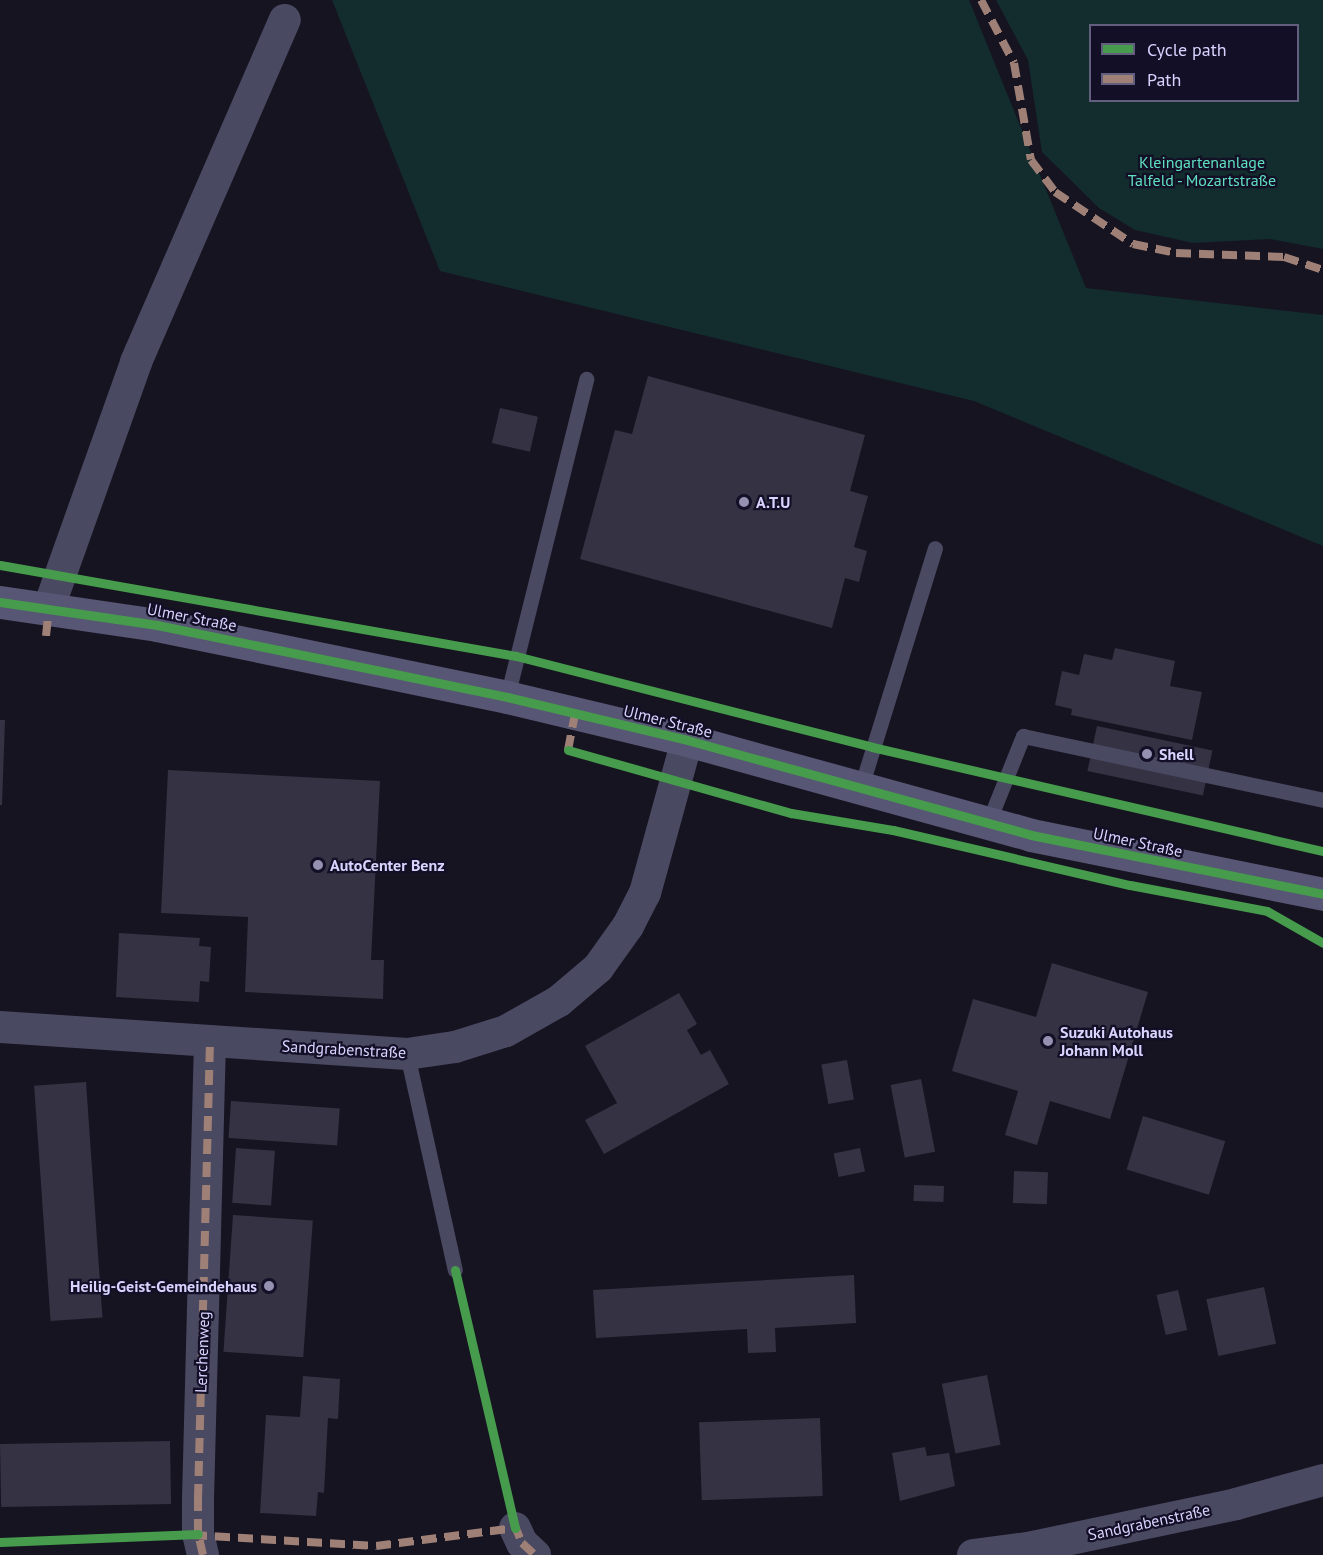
<!DOCTYPE html>
<meta charset="utf-8">
<style>
body{margin:0}
#map{position:relative;width:1323px;height:1555px;overflow:hidden;background:#161421;font-family:"PT Sans",sans-serif}
div>[style]{position:absolute}
.green>*{inset:0;background:#132c2d}
.building>*{inset:0;background:#343243;transform-origin:0 0}
.service>*{height:15px;margin:-7.5px;padding:0 7.5px;transform-origin:7.5px;border-radius:7.5px;background:#4a4962}
.minor>*{height:32px;margin:-16px;padding:0 16px;transform-origin:16px;border-radius:16px;background:#4a4962}
.secondary>*{height:33px;margin:-16.5px;padding:0 16.5px;transform-origin:16.5px;border-radius:16.5px;background:#575674}
.quiet>*{height:8px;margin-top:-4px;transform-origin:0;background:repeating-linear-gradient(90deg,#9e8076 0 15px,transparent 0 23px)}
.cycleway>*{height:9px;margin:-4.5px;padding:0 4.5px;transform-origin:4.5px;border-radius:4.5px;background:#469c4c}
.dots>*{width:16px;height:16px;translate:-50% -50%;box-sizing:border-box;border:3px solid #130f26;border-radius:50%}
span{translate:-50% -50%;white-space:nowrap;text-align:center;line-height:1.15;-webkit-text-stroke:4.5px #130f26;paint-order:stroke}
.park-label{font-size:16px;color:#5fe0c0}
.poi-label{font-size:16px;color:#d9d4ff;font-weight:700}
.left{translate:0 -50%;text-align:left}
.right{translate:-100% -50%;text-align:right}
.street-label{font-size:16px;color:#d9d4ff}
.legend{position:absolute;left:1089px;top:24px;width:210px;height:78px;box-sizing:border-box;background:#130f26;border:2px solid #625e7d;margin:0;padding:8px 10px;list-style:none;font-size:18px;color:#d9d4ff}
.legend li{display:flex;align-items:center;gap:12px;height:30px}
.legend b{width:30px;border:2px solid #625e7d}
</style>
<div id="map">
<div class="green">
<div style="clip-path:polygon(332px 0,969px 0,1086px 288px,1323px 315px,1323px 546px,974px 401px,440px 271px)"></div>
<div style="clip-path:polygon(evenodd,996px 0,1323px 0,1323px 249px,1270px 239px,1193px 243px,1135px 230px,1099px 208px,1042px 152px,1028px 60px,996px 0,1090px 26px,1298px 26px,1298px 100px,1090px 100px,1090px 26px)"></div>
</div>
<div class="building">
<div style="clip-path:polygon(648px 376px,865px 435px,850px 491px,868px 496px,854px 547px,867px 551px,859px 582px,845px 578px,832px 628px,580px 559px,615px 430px,632px 434px)"></div>
<div style="left:500px;top:408px;width:39px;height:36px;rotate:13deg"></div>
<div style="clip-path:polygon(1115px 648px,1175px 661px,1170px 686px,1202px 692px,1192px 740px,1071px 715px,1072px 709px,1055px 705px,1062px 671px,1079px 675px,1084px 654px,1112px 660px)"></div>
<div style="clip-path:polygon(0 720px,5px 720px,2px 805px,0 805px)"></div>
<div style="left:1097px;top:726px;width:118px;height:46px;rotate:12deg"></div>
<div style="clip-path:polygon(168px 770px,380px 781px,371px 960px,384px 960px,383px 999px,245px 992px,248px 917px,161px 913px)"></div>
<div style="clip-path:polygon(119px 933px,200px 938px,199px 946px,211px 947px,209px 982px,200px 981px,199px 1002px,116px 997px)"></div>
<div style="clip-path:polygon(1052px 963px,1148px 992px,1110px 1119px,1050px 1101px,1037px 1145px,1005px 1135px,1018px 1091px,952px 1071px,973px 999px,1036px 1017px)"></div>
<div style="clip-path:polygon(679px 993px,697px 1024px,687px 1030px,701px 1055px,710px 1050px,729px 1084px,604px 1154px,585px 1120px,617px 1103px,585px 1046px)"></div>
<div style="left:847px;top:1060px;width:40px;height:26px;rotate:80deg"></div>
<div style="left:921px;top:1079px;width:74px;height:31px;rotate:79deg"></div>
<div style="left:86px;top:1082px;width:236px;height:52px;rotate:86deg"></div>
<div style="left:231px;top:1101px;width:109px;height:37px;rotate:4deg"></div>
<div style="left:1143px;top:1116px;width:86px;height:56px;rotate:17deg"></div>
<div style="left:236px;top:1148px;width:39px;height:55px;rotate:4deg"></div>
<div style="left:860px;top:1148px;width:24px;height:27px;rotate:78deg"></div>
<div style="left:1014px;top:1171px;width:34px;height:32px;rotate:2deg"></div>
<div style="left:914px;top:1185px;width:30px;height:16px;rotate:2deg"></div>
<div style="left:233px;top:1215px;width:80px;height:137px;rotate:4deg"></div>
<div style="clip-path:polygon(854px 1275px,856px 1323px,775px 1328px,776px 1352px,748px 1353px,747px 1329px,596px 1338px,593px 1290px)"></div>
<div style="left:1264px;top:1287px;width:58px;height:59px;rotate:78deg"></div>
<div style="left:1178px;top:1290px;width:41px;height:22px;rotate:77deg"></div>
<div style="left:987px;top:1375px;width:71px;height:46px;rotate:79deg"></div>
<div style="clip-path:polygon(303px 1376px,340px 1379px,338px 1419px,328px 1418px,324px 1493px,318px 1492px,316px 1516px,260px 1513px,266px 1415px,300px 1417px)"></div>
<div style="left:820px;top:1418px;width:78px;height:121px;rotate:88deg"></div>
<div style="left:170px;top:1441px;width:63px;height:170px;rotate:89deg"></div>
<div style="clip-path:polygon(925px 1447px,927px 1456px,949px 1453px,955px 1486px,900px 1501px,892px 1453px)"></div>
</div>
<div class="service">
<div style="left:507px;top:697px;width:328px;rotate:-76deg"></div>
<div style="left:861px;top:787px;width:250px;rotate:-72.8deg"></div>
<div style="left:988px;top:823px;width:94px;rotate:-68.1deg"></div>
<div style="left:1023px;top:736px;width:307px;rotate:12deg"></div>
<div style="left:407px;top:1054px;width:221px;rotate:77.5deg"></div>
</div>
<div class="minor">
<div style="left:49px;top:607px;width:260px;rotate:-70.4deg"></div>
<div style="left:136px;top:362px;width:373px;rotate:-66.5deg"></div>
<div style="left:0;top:1027px;width:408px;rotate:3.8deg"></div>
<div style="left:407px;top:1054px;width:49px;rotate:-8.3deg"></div>
<div style="left:455px;top:1047px;width:53px;rotate:-17.4deg"></div>
<div style="left:506px;top:1031px;width:61px;rotate:-29.5deg"></div>
<div style="left:559px;top:1001px;width:51px;rotate:-40.2deg"></div>
<div style="left:598px;top:968px;width:52px;rotate:-54.5deg"></div>
<div style="left:628px;top:926px;width:37px;rotate:-63deg"></div>
<div style="left:645px;top:893px;width:159px;rotate:-74.6deg"></div>
<div style="left:515px;top:1528px;width:17px;rotate:65deg"></div>
<div style="left:522px;top:1543px;width:18px;rotate:43deg"></div>
<div style="left:203px;top:1555px;width:22px;rotate:-103deg"></div>
<div style="left:198px;top:1534px;width:35px;rotate:-90deg"></div>
<div style="left:198px;top:1499px;width:458px;rotate:-88.5deg"></div>
<div style="left:973px;top:1555px;width:55px;rotate:-7.3deg"></div>
<div style="left:1028px;top:1548px;width:213px;rotate:-11.9deg"></div>
<div style="left:1236px;top:1504px;width:90px;rotate:-15.4deg"></div>
</div>
<div class="secondary">
<div style="left:0;top:602px;width:159px;rotate:8.3deg"></div>
<div style="left:157px;top:625px;width:357px;rotate:11.6deg"></div>
<div style="left:507px;top:697px;width:185px;rotate:13.4deg"></div>
<div style="left:687px;top:740px;width:357px;rotate:15.4deg"></div>
<div style="left:1031px;top:835px;width:298px;rotate:11.4deg"></div>
</div>
<div class="quiet">
<div style="left:981px;top:0;width:71px;rotate:62.4deg"></div>
<div style="left:1014px;top:63px;width:98px;rotate:80.1deg"></div>
<div style="left:1031px;top:160px;width:40px;rotate:53deg"></div>
<div style="left:1055px;top:192px;width:94px;rotate:33.7deg"></div>
<div style="left:1133px;top:244px;width:44px;rotate:11.8deg"></div>
<div style="left:1176px;top:253px;width:108px;rotate:2.1deg"></div>
<div style="left:1284px;top:257px;width:41px;rotate:18.4deg"></div>
<div style="left:46px;top:636px;width:29px;rotate:-84deg"></div>
<div style="left:573px;top:752px;width:5px;rotate:-158deg"></div>
<div style="left:568px;top:750px;width:38px;rotate:-79deg"></div>
<div style="left:514px;top:1524px;width:21px;rotate:67deg"></div>
<div style="left:522px;top:1543px;width:18px;rotate:43deg"></div>
<div style="left:192px;top:1535px;width:184px;rotate:3.4deg"></div>
<div style="left:376px;top:1546px;width:140px;rotate:-7.4deg"></div>
<div style="left:203px;top:1555px;width:22px;rotate:-103deg"></div>
<div style="left:198px;top:1534px;width:35px;rotate:-90deg"></div>
<div style="left:198px;top:1499px;width:458px;rotate:-88.5deg"></div>
</div>
<div class="cycleway">
<div style="left:0;top:565px;width:524px;rotate:10deg"></div>
<div style="left:516px;top:656px;width:367px;rotate:14.3deg"></div>
<div style="left:872px;top:747px;width:463px;rotate:13deg"></div>
<div style="left:0;top:602px;width:159px;rotate:8.3deg"></div>
<div style="left:157px;top:625px;width:357px;rotate:11.6deg"></div>
<div style="left:507px;top:697px;width:185px;rotate:13.4deg"></div>
<div style="left:687px;top:740px;width:357px;rotate:15.4deg"></div>
<div style="left:1031px;top:835px;width:298px;rotate:11.4deg"></div>
<div style="left:568px;top:750px;width:232px;rotate:15.8deg"></div>
<div style="left:791px;top:813px;width:103px;rotate:9.5deg"></div>
<div style="left:893px;top:830px;width:243px;rotate:13.1deg"></div>
<div style="left:1130px;top:885px;width:139px;rotate:10.7deg"></div>
<div style="left:1267px;top:911px;width:64px;rotate:29.7deg"></div>
<div style="left:455px;top:1270px;width:265px;rotate:76.9deg"></div>
<div style="left:0;top:1542px;width:198px;rotate:-2.3deg"></div>
</div>
<div class="dots">
<div style="left:744px;top:502px;background:#9591b1"></div>
<div style="left:1147px;top:754px;background:#9591b1"></div>
<div style="left:318px;top:865px;background:#9591b1"></div>
<div style="left:1048px;top:1041px;background:#9591b1"></div>
<div style="left:269px;top:1286px;background:#9591b1"></div>
</div>
<div class="park-label">
<span style="left:1202px;top:171px">Kleingartenanlage<br>Talfeld - Mozartstraße</span>
</div>
<div class="poi-label">
<span class="left" style="left:756px;top:502px">A.T.U</span>
<span class="left" style="left:1159px;top:754px">Shell</span>
<span class="left" style="left:330px;top:865px">AutoCenter Benz</span>
<span class="left" style="left:1060px;top:1041px">Suzuki Autohaus<br>Johann Moll</span>
<span class="right" style="left:257px;top:1286px">Heilig-Geist-Gemeindehaus</span>
</div>
<div class="street-label">
<span style="left:192px;top:617px;rotate:11deg">Ulmer Straße</span>
<span style="left:668px;top:721px;rotate:14deg">Ulmer Straße</span>
<span style="left:1138px;top:842px;rotate:12deg">Ulmer Straße</span>
<span style="left:344px;top:1049px;rotate:3deg">Sandgrabenstraße</span>
<span style="left:202px;top:1352px;rotate:-88deg">Lerchenweg</span>
<span style="left:1149px;top:1522px;rotate:-12deg">Sandgrabenstraße</span>
</div>
<ul class="legend">
<li><b style="height:8px;background:#469c4c"></b>Cycle path</li>
<li><b style="height:8px;background:#9e8076"></b>Path</li>
</ul>
</div>
